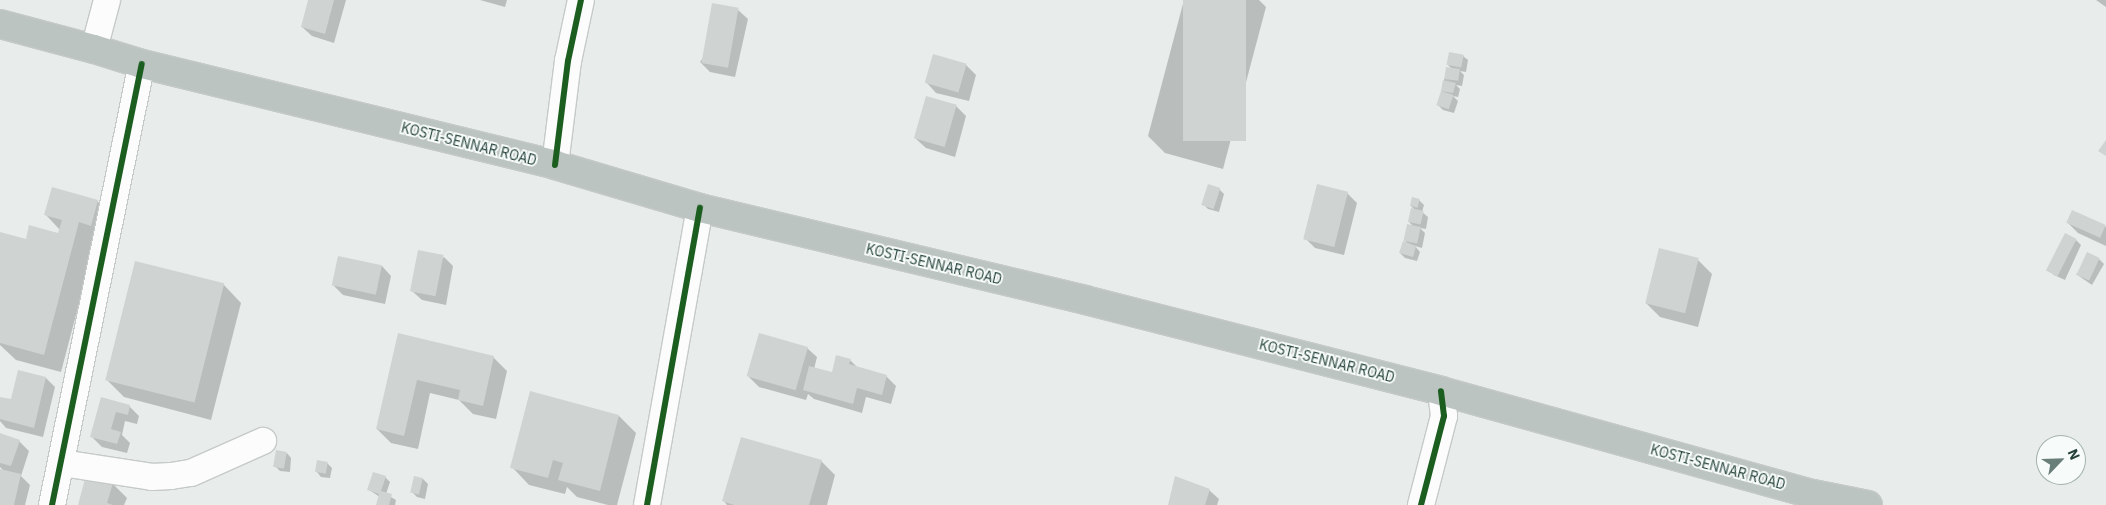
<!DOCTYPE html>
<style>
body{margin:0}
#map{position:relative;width:2106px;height:505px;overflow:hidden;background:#e8edeb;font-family:"IBM Plex Sans",sans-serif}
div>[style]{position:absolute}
.shadow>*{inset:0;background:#0003}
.building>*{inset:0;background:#cfd4d2;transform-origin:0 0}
.roads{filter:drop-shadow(1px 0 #c5cac8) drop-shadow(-1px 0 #c5cac8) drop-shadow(0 1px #c5cac8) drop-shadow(0 -1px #c5cac8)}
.minor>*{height:26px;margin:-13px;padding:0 13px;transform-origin:13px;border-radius:13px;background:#fcfcfc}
.highway>*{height:28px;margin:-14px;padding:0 14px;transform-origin:14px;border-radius:14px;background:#bcc4c2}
.cycleway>*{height:6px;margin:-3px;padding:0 3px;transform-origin:3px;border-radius:3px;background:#1b5e20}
span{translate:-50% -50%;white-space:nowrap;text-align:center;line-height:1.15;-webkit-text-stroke:4px #f7fbf9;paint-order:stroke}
.street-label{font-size:14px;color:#24423a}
.north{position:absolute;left:2036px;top:435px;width:50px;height:50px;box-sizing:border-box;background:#f7fbf9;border:1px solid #a3b1ad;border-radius:50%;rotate:66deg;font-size:14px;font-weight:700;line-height:20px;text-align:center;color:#24423a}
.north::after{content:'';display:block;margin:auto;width:18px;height:22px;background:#697e78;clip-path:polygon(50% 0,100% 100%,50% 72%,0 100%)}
</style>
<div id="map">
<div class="shadow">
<div style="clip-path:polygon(310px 0,346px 0,334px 43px,312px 36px,302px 27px)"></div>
<div style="clip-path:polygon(480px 0,507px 0,505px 7px)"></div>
<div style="clip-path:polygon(1184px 0,1259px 0,1266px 7px,1223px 169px,1165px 153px,1148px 136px)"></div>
<div style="clip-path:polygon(2096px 0,2106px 0,2106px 7px)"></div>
<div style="clip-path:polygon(738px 10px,748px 19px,735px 77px,710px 72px,700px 62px)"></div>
<div style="clip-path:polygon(1463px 56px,1468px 60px,1466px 72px,1460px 71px,1464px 75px,1462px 86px,1456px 85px,1460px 89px,1458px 97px,1453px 96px,1458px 101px,1454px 113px,1443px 110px,1438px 105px,1447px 68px,1452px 69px,1448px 65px)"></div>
<div style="clip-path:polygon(966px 65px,976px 75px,969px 101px,936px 93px,927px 83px)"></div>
<div style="clip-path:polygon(956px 106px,966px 116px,955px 157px,926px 148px,916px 139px)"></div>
<div style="clip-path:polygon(1219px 189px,1224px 194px,1219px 212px,1208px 209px,1203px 204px)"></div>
<div style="clip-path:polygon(1347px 193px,1357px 203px,1344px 255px,1315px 248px,1305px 238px)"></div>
<div style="clip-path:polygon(1419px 200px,1424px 205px,1422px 212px,1428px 217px,1426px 229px,1420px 228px,1425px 233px,1422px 248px,1415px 246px,1420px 252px,1417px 261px,1405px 258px,1400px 253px,1409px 245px,1404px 240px,1414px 227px,1409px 222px,1416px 211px,1411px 206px)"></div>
<div style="clip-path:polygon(97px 201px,115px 218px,96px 239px,61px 372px,16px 360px,0 345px,0 233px,27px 240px,59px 235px,60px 230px,46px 215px)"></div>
<div style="clip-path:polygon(2073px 212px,2106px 227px,2106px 246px,2078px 233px,2068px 223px)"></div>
<div style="clip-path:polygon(2076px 240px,2081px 245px,2065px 280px,2054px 275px,2049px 271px)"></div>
<div style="clip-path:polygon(444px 257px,453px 266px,446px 305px,422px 300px,412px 291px)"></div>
<div style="clip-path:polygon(2099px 259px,2104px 264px,2092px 285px,2076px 274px)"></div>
<div style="clip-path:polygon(1698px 260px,1712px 274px,1698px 327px,1660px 317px,1646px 303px)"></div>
<div style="clip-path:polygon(382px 266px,391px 276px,385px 304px,343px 295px,333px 285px)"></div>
<div style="clip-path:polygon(224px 285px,241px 303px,211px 420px,124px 397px,106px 379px)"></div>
<div style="clip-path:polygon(399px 335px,493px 357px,507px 371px,496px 419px,473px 414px,459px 400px,430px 393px,418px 449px,391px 443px,377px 429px)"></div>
<div style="clip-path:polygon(807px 348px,817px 357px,814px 369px,832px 374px,850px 360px,858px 368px,886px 376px,896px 386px,891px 404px,866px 397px,862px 413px,814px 399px,808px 394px,806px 400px,759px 387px,749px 377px)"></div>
<div style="clip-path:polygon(46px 378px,55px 387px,43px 437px,6px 428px,0 421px,0 403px,12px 401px)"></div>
<div style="clip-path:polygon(102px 399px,129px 406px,139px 416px,137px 424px,125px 421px,122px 435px,130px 443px,127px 453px,102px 447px,92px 437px)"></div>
<div style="clip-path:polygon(619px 416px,636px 433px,617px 505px,608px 505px,577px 497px,567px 487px,565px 494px,529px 485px,512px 467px)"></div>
<div style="clip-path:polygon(0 438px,19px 441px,29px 451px,21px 476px,30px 485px,25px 505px,0 505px,0 470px,5px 472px,0 467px)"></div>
<div style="clip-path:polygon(287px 453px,291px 458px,290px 472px,280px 471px,275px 466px)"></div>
<div style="clip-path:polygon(821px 461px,835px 475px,827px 505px,727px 505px,724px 501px)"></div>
<div style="clip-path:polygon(327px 463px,332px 468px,330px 478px,321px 477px,317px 472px)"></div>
<div style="clip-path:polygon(385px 477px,390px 482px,386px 494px,396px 500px,395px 505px,377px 505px,380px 497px,369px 490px)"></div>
<div style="clip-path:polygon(415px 478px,423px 479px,428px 484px,425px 499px,417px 497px,412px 492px)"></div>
<div style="clip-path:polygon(113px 484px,127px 498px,124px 505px,79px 505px)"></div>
<div style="clip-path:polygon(1209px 490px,1219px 499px,1217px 505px,1170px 505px)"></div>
</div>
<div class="building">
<div style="clip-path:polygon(308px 0,334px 0,325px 34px,301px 27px)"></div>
<div style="left:1183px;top:0;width:63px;height:141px"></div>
<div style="left:712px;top:3px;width:27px;height:61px;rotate:10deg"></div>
<div style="left:1449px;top:52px;width:15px;height:13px;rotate:11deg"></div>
<div style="left:933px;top:54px;width:35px;height:30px;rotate:16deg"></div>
<div style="left:1446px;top:67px;width:14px;height:12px;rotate:8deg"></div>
<div style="clip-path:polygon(1443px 80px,1456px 83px,1453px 93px,1441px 91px)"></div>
<div style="left:1441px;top:91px;width:13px;height:15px;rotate:18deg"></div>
<div style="left:926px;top:96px;width:32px;height:44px;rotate:16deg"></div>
<div style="clip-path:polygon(2106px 140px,2106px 156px,2098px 151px)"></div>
<div style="left:1208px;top:184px;width:13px;height:22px;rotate:18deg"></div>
<div style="left:1317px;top:184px;width:32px;height:57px;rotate:14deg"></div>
<div style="clip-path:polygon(52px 187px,98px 200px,91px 226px,79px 222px,44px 355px,0 343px,0 232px,26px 239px,29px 225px,58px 233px,62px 220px,44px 215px)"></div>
<div style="left:1412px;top:197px;width:8px;height:9px;rotate:14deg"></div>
<div style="left:1411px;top:208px;width:13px;height:14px;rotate:13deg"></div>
<div style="left:2072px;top:210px;width:37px;height:14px;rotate:24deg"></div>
<div style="left:1407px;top:224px;width:14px;height:17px;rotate:12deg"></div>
<div style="left:2065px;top:233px;width:13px;height:42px;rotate:27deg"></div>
<div style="clip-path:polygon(1403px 241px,1416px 246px,1413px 257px,1399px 253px)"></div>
<div style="left:1659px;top:248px;width:41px;height:57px;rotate:14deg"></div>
<div style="left:418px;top:250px;width:26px;height:42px;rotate:11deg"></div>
<div style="left:2087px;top:252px;width:14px;height:25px;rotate:25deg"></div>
<div style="left:338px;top:256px;width:45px;height:30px;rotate:12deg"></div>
<div style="left:135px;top:261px;width:92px;height:123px;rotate:14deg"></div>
<div style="clip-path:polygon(398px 333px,494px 356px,483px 406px,458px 400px,460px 390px,417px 380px,404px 436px,376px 429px)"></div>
<div style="left:759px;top:333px;width:51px;height:45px;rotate:16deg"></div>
<div style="clip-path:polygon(836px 355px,851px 359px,849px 364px,887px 375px,882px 395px,857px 388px,853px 404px,803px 390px,809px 366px,832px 372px)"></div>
<div style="clip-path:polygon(18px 370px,46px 377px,34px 428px,0 419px,0 397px,11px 399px)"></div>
<div style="clip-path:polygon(530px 391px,619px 415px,600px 491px,558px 480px,563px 463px,553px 460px,548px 478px,510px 468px)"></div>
<div style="clip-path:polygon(101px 397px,130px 405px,128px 415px,116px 412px,111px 429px,121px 432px,117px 444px,90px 437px)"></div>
<div style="clip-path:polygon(0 433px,20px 440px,11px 466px,0 463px)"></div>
<div style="clip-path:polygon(741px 437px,822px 460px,809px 505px,734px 505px,722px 501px)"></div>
<div style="left:276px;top:450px;width:11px;height:17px;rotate:10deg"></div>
<div style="left:317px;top:460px;width:11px;height:12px;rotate:10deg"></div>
<div style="clip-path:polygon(0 469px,21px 474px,14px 505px,0 505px)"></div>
<div style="clip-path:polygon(373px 472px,386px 476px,381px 491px,392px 494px,389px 505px,376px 505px,379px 494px,367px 490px)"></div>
<div style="clip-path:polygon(86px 475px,113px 483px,107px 503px,113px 505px,78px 505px)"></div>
<div style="left:414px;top:476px;width:9px;height:17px;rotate:13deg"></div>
<div style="clip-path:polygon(1175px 476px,1210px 489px,1205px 505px,1168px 505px)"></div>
</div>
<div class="roads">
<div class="minor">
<div style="left:94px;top:49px;width:51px;rotate:-75.1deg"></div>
<div style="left:555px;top:165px;width:105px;rotate:-82.9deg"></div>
<div style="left:568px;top:61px;width:62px;rotate:-78deg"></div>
<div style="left:62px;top:463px;width:91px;rotate:8.8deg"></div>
<div style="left:152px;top:477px;width:19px;rotate:-3deg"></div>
<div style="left:171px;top:476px;width:20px;rotate:-9deg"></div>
<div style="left:191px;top:473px;width:79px;rotate:-24deg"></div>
<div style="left:52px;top:505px;width:450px;rotate:-78.5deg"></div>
<div style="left:647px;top:505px;width:302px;rotate:-79.9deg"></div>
<div style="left:1421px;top:505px;width:92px;rotate:-75.5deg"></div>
<div style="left:1444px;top:416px;width:25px;rotate:-97deg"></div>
</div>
<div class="highway">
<div style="left:0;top:24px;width:97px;rotate:14.9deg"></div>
<div style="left:94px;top:49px;width:50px;rotate:17.4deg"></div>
<div style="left:142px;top:64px;width:425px;rotate:13.7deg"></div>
<div style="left:555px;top:165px;width:151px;rotate:16.5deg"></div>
<div style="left:700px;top:208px;width:396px;rotate:13.4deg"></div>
<div style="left:1085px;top:300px;width:367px;rotate:14.3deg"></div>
<div style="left:1441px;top:391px;width:386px;rotate:15.5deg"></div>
<div style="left:1813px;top:494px;width:56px;rotate:11.3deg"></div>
</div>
</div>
<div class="cycleway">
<div style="left:555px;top:165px;width:105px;rotate:-82.9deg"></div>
<div style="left:568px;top:61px;width:62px;rotate:-78deg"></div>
<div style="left:52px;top:505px;width:450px;rotate:-78.5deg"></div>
<div style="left:647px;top:505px;width:302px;rotate:-79.9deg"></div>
<div style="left:1421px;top:505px;width:92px;rotate:-75.5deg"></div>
<div style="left:1444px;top:416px;width:25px;rotate:-97deg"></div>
</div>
<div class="street-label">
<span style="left:469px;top:144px;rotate:14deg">KOSTI-SENNAR ROAD</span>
<span style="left:934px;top:264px;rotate:13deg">KOSTI-SENNAR ROAD</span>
<span style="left:1327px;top:361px;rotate:14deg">KOSTI-SENNAR ROAD</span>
<span style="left:1718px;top:467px;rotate:15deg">KOSTI-SENNAR ROAD</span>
</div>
<div class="north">N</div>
</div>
